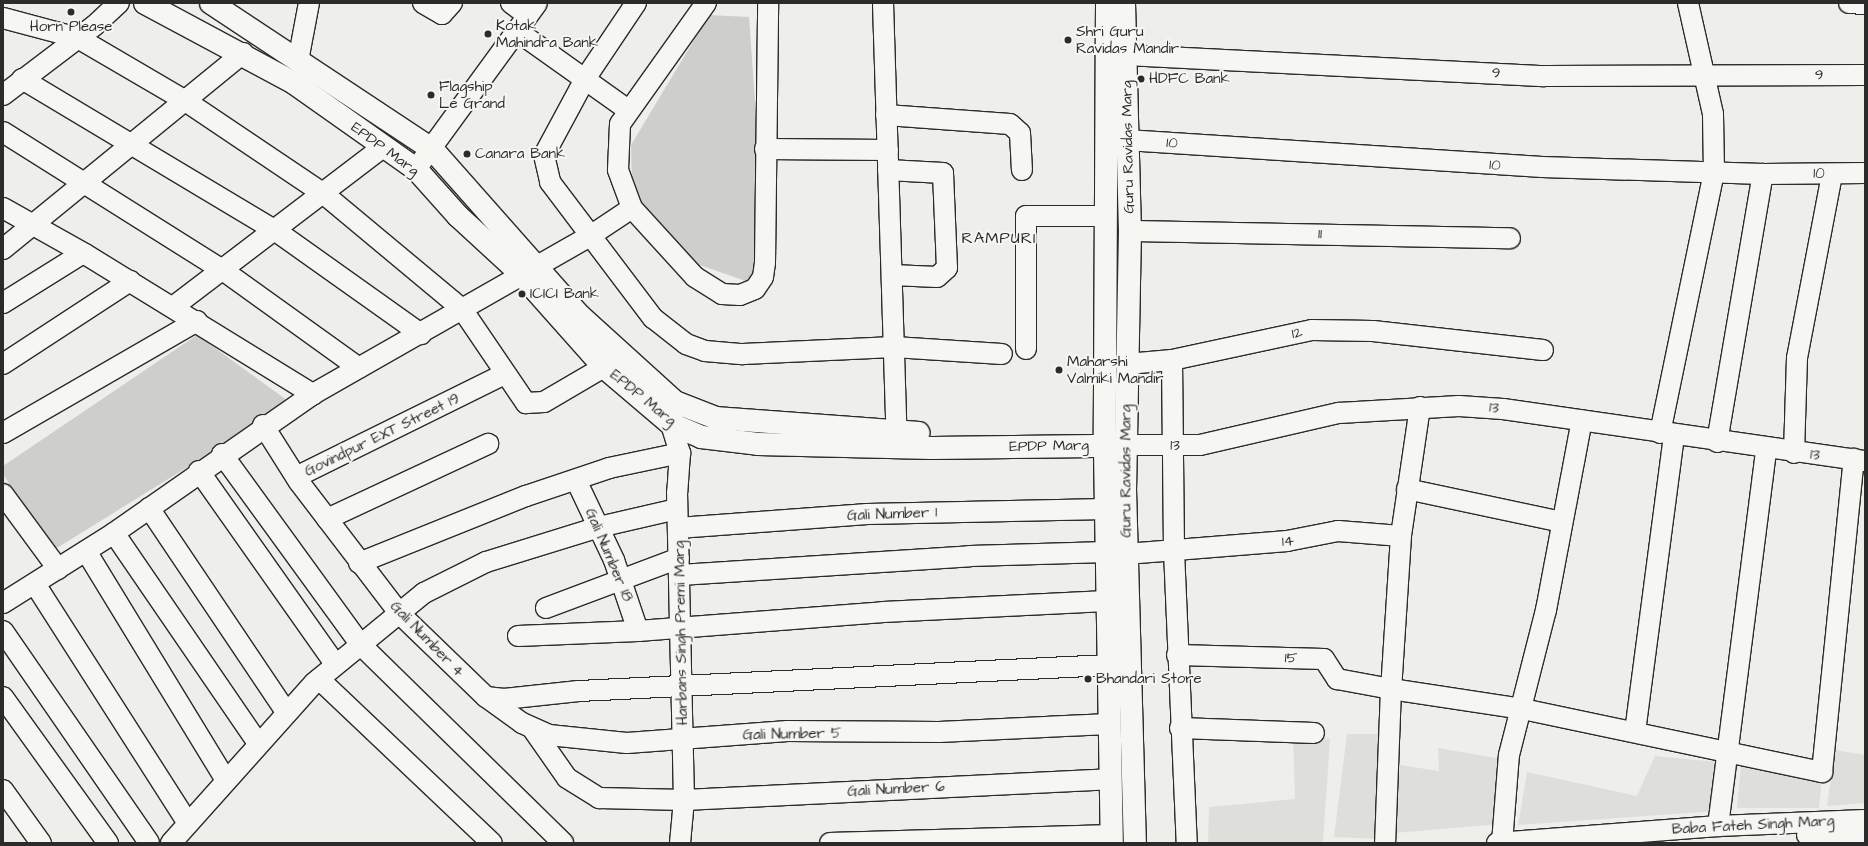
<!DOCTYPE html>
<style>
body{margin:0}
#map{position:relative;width:1868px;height:846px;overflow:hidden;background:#eeeeea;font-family:"Architects Daughter",sans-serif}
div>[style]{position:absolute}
.built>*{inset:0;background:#dededb}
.green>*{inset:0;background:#cececa}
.roads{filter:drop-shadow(1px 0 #2b2b2b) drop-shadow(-1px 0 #2b2b2b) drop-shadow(0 1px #2b2b2b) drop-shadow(0 -1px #2b2b2b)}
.minor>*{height:20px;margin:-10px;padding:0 10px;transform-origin:10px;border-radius:10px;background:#f6f6f2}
.major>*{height:22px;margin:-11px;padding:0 11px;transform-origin:11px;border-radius:11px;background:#f6f6f2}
.dots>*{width:11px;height:11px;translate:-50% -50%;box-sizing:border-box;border:2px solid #f6f6f2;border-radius:50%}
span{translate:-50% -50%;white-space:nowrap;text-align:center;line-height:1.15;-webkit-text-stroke:4px #f6f6f2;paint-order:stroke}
.poi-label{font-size:15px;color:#2b2b2b}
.left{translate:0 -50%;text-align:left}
.street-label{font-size:15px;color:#2b2b2b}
.neighbourhood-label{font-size:16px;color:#2b2b2b;letter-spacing:1px}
.frame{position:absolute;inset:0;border:4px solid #2b2b2b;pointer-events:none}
</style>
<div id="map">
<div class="built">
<div style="clip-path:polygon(1347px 734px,1385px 734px,1379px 839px,1334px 837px)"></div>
<div style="clip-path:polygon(1293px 735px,1330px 739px,1323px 842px,1208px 843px,1209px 807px,1295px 799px)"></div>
<div style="clip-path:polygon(1438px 748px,1519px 762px,1513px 823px,1394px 833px,1400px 765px,1439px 771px)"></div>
<div style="clip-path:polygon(1835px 750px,1865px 755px,1865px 803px,1827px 806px)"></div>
<div style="clip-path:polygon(1655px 756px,1738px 764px,1732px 810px,1518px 825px,1527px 772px,1637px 796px)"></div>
<div style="clip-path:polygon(1741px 766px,1822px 778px,1819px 808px,1737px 808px)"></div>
</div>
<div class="green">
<div style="clip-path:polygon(709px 15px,749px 17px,760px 173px,757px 285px,694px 263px,658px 234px,632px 185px,631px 145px)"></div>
<div style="clip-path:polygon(197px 335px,299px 409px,207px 455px,52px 551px,3px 474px,3px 466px)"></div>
</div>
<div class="roads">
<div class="minor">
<div style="left:423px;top:3px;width:22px;rotate:30deg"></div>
<div style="left:442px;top:14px;width:15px;rotate:-48deg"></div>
<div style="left:511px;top:3px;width:21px;rotate:37deg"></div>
<div style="left:636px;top:3px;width:92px;rotate:123.9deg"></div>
<div style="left:585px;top:79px;width:86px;rotate:118.3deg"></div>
<div style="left:544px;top:155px;width:28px;rotate:77deg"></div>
<div style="left:550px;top:182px;width:171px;rotate:52.9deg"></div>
<div style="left:653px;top:318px;width:42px;rotate:38.2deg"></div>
<div style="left:686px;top:344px;width:20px;rotate:20deg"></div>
<div style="left:705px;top:351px;width:38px;rotate:5deg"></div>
<div style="left:743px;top:354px;width:151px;rotate:-2.7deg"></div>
<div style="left:894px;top:347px;width:108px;rotate:3.7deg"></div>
<div style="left:706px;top:3px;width:148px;rotate:125.4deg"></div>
<div style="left:620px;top:124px;width:46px;rotate:92.5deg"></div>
<div style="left:618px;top:170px;width:40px;rotate:69.8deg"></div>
<div style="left:632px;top:208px;width:93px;rotate:47.6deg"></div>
<div style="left:695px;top:277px;width:32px;rotate:32deg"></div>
<div style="left:722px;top:294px;width:18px;rotate:3deg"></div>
<div style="left:740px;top:295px;width:16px;rotate:-22deg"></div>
<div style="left:755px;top:289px;width:14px;rotate:-56deg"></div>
<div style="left:763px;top:277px;width:14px;rotate:-82deg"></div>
<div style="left:765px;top:263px;width:260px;rotate:-89.3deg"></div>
<div style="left:883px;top:3px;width:445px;rotate:88.2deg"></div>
<div style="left:1849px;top:3px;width:16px;rotate:4deg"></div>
<div style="left:3px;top:18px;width:78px;rotate:14.9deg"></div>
<div style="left:78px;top:38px;width:123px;rotate:30.3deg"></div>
<div style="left:184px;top:100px;width:169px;rotate:33.9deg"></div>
<div style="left:324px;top:194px;width:180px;rotate:39.8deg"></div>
<div style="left:462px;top:309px;width:114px;rotate:55.8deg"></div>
<div style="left:526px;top:403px;width:18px;rotate:-3deg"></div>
<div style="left:544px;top:402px;width:69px;rotate:-30.3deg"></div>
<div style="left:517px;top:31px;width:136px;rotate:35.4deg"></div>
<div style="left:1126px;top:55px;width:419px;rotate:2.9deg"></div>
<div style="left:1544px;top:76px;width:321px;rotate:-0.2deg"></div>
<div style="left:298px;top:61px;width:59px;rotate:-79.3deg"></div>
<div style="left:22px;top:79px;width:296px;rotate:30.9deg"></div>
<div style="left:276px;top:231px;width:178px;rotate:35.4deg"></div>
<div style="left:3px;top:95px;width:114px;rotate:-37.2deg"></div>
<div style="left:94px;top:26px;width:34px;rotate:-43deg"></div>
<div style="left:886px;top:115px;width:124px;rotate:4.2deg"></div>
<div style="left:1010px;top:124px;width:13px;rotate:42deg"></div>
<div style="left:1020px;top:133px;width:37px;rotate:87deg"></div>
<div style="left:3px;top:132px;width:261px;rotate:32.2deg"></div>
<div style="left:224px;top:271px;width:166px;rotate:35.7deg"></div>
<div style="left:1126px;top:140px;width:417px;rotate:3.7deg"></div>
<div style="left:1542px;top:167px;width:221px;rotate:1.8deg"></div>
<div style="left:1763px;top:174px;width:102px;rotate:-0.6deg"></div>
<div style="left:765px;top:149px;width:123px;rotate:0.5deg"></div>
<div style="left:416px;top:169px;width:205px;rotate:-53.9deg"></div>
<div style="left:888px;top:170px;width:55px;rotate:3.1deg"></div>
<div style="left:943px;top:173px;width:95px;rotate:87.6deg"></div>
<div style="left:947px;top:268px;width:13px;rotate:138deg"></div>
<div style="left:937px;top:277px;width:45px;rotate:-177.5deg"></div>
<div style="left:3px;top:208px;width:94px;rotate:29.3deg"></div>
<div style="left:85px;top:254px;width:268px;rotate:31.6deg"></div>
<div style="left:1130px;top:231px;width:380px;rotate:1.1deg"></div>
<div style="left:3px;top:249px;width:310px;rotate:-39.2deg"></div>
<div style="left:3px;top:303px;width:94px;rotate:-32deg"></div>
<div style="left:173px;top:307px;width:264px;rotate:-37.3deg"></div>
<div style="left:1026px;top:349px;width:133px;rotate:-90deg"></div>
<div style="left:1026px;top:216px;width:80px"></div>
<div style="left:1172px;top:360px;width:191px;rotate:89.4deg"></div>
<div style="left:1174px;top:551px;width:292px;rotate:87.5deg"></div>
<div style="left:3px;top:364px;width:152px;rotate:-33.2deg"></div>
<div style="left:1127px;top:364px;width:45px;rotate:-5.1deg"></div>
<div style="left:1172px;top:360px;width:143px;rotate:-12.1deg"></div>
<div style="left:1312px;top:330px;width:61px;rotate:0.9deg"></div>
<div style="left:1373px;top:331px;width:171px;rotate:6.4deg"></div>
<div style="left:1420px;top:407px;width:130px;rotate:98.4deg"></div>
<div style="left:1401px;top:536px;width:153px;rotate:93.7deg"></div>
<div style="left:1391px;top:689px;width:134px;rotate:8.6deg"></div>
<div style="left:1523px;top:709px;width:306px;rotate:11.9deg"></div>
<div style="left:1822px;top:772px;width:315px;rotate:-84.2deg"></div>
<div style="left:673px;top:412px;width:12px;rotate:99deg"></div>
<div style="left:671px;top:424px;width:30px;rotate:73deg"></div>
<div style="left:680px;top:453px;width:39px;rotate:94deg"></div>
<div style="left:677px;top:492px;width:308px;rotate:88.7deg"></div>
<div style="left:684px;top:800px;width:43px;rotate:95.3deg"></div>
<div style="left:263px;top:425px;width:67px;rotate:57.7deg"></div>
<div style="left:299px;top:482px;width:165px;rotate:52.6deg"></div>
<div style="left:399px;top:613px;width:121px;rotate:44deg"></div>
<div style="left:486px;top:697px;width:18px;rotate:6deg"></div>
<div style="left:504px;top:699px;width:75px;rotate:-6.1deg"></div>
<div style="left:579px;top:691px;width:531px;rotate:-2.81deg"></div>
<div style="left:3px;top:433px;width:224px;rotate:-30deg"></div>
<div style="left:1660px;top:433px;width:267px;rotate:-78.3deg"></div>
<div style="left:1714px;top:172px;width:58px;rotate:-91deg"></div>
<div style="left:1713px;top:114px;width:114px;rotate:-102.7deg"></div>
<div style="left:1717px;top:442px;width:272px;rotate:-80.3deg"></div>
<div style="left:1124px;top:445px;width:76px"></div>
<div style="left:1200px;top:445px;width:143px;rotate:-13deg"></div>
<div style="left:1339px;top:413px;width:120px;rotate:-3.3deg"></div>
<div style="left:1459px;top:406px;width:44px;rotate:3.9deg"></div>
<div style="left:1503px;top:409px;width:366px;rotate:8.2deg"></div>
<div style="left:1794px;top:453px;width:95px;rotate:-88.2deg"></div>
<div style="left:1797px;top:358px;width:187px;rotate:-79.2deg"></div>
<div style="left:222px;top:454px;width:236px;rotate:54deg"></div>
<div style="left:361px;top:645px;width:283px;rotate:44.4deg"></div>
<div style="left:199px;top:471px;width:237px;rotate:54.8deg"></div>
<div style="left:296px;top:477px;width:232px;rotate:-26.3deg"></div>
<div style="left:576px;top:480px;width:89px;rotate:64.6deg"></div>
<div style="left:614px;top:560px;width:75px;rotate:71.3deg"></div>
<div style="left:1407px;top:489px;width:158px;rotate:12deg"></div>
<div style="left:3px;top:494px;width:93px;rotate:53.7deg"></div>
<div style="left:149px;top:508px;width:246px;rotate:56.1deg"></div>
<div style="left:327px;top:519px;width:178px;rotate:-25deg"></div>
<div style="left:678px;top:528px;width:190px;rotate:-4.2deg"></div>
<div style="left:867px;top:514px;width:239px;rotate:-1.2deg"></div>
<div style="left:114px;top:533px;width:255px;rotate:55.6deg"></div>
<div style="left:86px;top:551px;width:267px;rotate:58.6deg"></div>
<div style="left:1126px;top:554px;width:162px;rotate:-4.6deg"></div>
<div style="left:1287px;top:541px;width:52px;rotate:-11.1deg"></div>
<div style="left:1338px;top:531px;width:63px;rotate:4.5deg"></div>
<div style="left:359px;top:563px;width:180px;rotate:-21.9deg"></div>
<div style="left:526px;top:496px;width:88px;rotate:-18.6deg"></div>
<div style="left:609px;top:468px;width:73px;rotate:-11.9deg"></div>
<div style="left:680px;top:575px;width:291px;rotate:-3.7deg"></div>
<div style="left:970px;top:556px;width:137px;rotate:-1.7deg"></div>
<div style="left:35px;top:584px;width:284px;rotate:57.4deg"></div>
<div style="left:3px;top:603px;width:131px;rotate:-32.2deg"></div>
<div style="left:114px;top:533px;width:243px;rotate:-34.9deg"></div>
<div style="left:313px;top:394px;width:319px;rotate:-29.7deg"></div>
<div style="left:590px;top:236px;width:50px;rotate:-33.7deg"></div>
<div style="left:546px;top:608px;width:142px;rotate:-20.6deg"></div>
<div style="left:3px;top:631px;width:257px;rotate:55.4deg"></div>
<div style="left:518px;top:636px;width:120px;rotate:-2.4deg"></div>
<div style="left:638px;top:631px;width:246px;rotate:-4.4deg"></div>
<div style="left:883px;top:612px;width:224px;rotate:-2.8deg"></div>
<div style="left:1177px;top:655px;width:147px;rotate:1.6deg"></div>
<div style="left:1324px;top:659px;width:24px;rotate:57deg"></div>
<div style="left:1337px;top:679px;width:55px;rotate:10.5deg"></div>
<div style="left:1391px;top:689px;width:154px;rotate:92.2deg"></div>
<div style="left:319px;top:679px;width:238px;rotate:43.5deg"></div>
<div style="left:3px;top:697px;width:180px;rotate:54.3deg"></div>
<div style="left:486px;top:697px;width:44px;rotate:35.8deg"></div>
<div style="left:522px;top:723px;width:30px;rotate:24deg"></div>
<div style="left:549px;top:735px;width:78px;rotate:5.9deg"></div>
<div style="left:627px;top:743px;width:161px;rotate:-4.3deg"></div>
<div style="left:788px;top:731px;width:151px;rotate:0.4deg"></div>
<div style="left:939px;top:732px;width:171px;rotate:-2.7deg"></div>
<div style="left:532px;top:728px;width:61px;rotate:55deg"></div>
<div style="left:567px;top:778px;width:38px;rotate:32deg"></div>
<div style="left:599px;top:798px;width:85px;rotate:1.3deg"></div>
<div style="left:684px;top:800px;width:426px;rotate:-2.8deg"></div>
<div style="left:1180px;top:728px;width:134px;rotate:2.1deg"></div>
<div style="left:1635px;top:732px;width:300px;rotate:-82.5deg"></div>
<div style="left:3px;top:790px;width:65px;rotate:54.4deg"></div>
<div style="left:1718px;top:826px;width:380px;rotate:-82.7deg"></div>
<div style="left:1807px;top:835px;width:58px"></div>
<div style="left:171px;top:843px;width:215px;rotate:-48.2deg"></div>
<div style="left:314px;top:683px;width:142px;rotate:-39.3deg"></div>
<div style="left:424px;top:593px;width:69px;rotate:-26.6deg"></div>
<div style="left:486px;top:562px;width:118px;rotate:-17.2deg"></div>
<div style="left:599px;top:527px;width:80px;rotate:-13deg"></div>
<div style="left:830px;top:843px;width:282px;rotate:-1.6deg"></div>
<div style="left:1497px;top:843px;width:222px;rotate:-4.4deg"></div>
<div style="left:1718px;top:826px;width:147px;rotate:-2.3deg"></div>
<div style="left:1502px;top:843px;width:88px;rotate:-85.5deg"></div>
<div style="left:1509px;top:755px;width:150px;rotate:-75.7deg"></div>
<div style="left:1546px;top:610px;width:193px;rotate:-79.3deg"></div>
</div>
<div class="major">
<div style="left:145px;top:3px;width:169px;rotate:28.2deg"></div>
<div style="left:294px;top:83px;width:149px;rotate:35.2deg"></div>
<div style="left:416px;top:169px;width:63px;rotate:48.2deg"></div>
<div style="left:458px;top:216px;width:86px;rotate:42.6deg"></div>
<div style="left:521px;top:274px;width:125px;rotate:48.3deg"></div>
<div style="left:604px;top:367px;width:88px;rotate:40.4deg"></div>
<div style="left:671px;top:424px;width:33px;rotate:23deg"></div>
<div style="left:701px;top:437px;width:57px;rotate:7deg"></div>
<div style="left:758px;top:444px;width:174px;rotate:1.3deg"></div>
<div style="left:932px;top:448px;width:163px;rotate:-0.7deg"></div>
<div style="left:1095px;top:446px;width:12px;rotate:-20deg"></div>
<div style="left:211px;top:3px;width:266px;rotate:33.5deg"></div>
<div style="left:433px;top:150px;width:222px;rotate:48.5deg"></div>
<div style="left:580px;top:316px;width:128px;rotate:42.2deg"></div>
<div style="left:675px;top:402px;width:44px;rotate:21.3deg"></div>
<div style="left:716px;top:418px;width:203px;rotate:4.2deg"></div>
<div style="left:1107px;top:3px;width:449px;rotate:90.3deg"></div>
<div style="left:1105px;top:452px;width:391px;rotate:89deg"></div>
<div style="left:1124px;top:3px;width:228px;rotate:88.5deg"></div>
<div style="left:1130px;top:231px;width:258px;rotate:91.1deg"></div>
<div style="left:1125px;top:489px;width:354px;rotate:88.4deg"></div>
</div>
</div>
<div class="dots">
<div style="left:71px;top:12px;background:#2b2b2b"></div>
<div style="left:488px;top:34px;background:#2b2b2b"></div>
<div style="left:1068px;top:40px;background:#2b2b2b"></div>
<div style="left:1141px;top:79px;background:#2b2b2b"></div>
<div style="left:431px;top:95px;background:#2b2b2b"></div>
<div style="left:467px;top:154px;background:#2b2b2b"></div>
<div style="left:522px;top:294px;background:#2b2b2b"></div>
<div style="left:1059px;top:370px;background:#2b2b2b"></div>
<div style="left:1088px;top:679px;background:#2b2b2b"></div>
</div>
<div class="poi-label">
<span class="left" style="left:496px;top:34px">Kotak<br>Mahindra Bank</span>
<span style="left:71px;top:27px">Horn Please</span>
<span class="left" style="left:1076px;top:40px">Shri Guru<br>Ravidas Mandir</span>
<span class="left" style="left:1149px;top:79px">HDFC Bank</span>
<span class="left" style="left:439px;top:95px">Flagship<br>Le Grand</span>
<span class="left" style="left:475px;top:154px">Canara Bank</span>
<span class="left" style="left:530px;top:294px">ICICI Bank</span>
<span class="left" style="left:1067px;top:370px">Maharshi<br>Valmiki Mandir</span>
<span class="left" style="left:1096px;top:679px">Bhandari Store</span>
</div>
<div class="street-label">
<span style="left:1496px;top:73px;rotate:4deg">9</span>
<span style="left:1819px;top:75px;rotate:-2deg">9</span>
<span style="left:1172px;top:143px;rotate:4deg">10</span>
<span style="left:1128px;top:147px;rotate:-91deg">Guru Ravidas Marg</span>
<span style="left:385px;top:149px;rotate:36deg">EPDP Marg</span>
<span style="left:1495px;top:165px;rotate:3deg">10</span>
<span style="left:1819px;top:174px">10</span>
<span style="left:1320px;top:234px;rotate:1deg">11</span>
<span style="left:1297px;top:333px;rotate:-12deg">12</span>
<span style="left:643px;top:398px;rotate:39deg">EPDP Marg</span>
<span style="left:1494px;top:408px;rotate:6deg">13</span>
<span style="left:382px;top:435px;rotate:-26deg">Govindpur EXT Street 19</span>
<span style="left:1049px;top:446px;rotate:-1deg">EPDP Marg</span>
<span style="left:1175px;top:446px">13</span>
<span style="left:1815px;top:455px;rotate:6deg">13</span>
<span style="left:1126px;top:471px;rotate:-90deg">Guru Ravidas Marg</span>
<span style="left:892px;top:514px;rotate:-2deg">Gali Number 1</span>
<span style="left:1288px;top:541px;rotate:-5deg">14</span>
<span style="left:609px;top:555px;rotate:67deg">Gali Number 18</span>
<span style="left:681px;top:633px;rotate:-91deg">Harbans Singh Premi Marg</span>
<span style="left:427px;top:639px;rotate:46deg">Gali Number 4</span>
<span style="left:1291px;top:658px;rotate:2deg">15</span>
<span style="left:792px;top:734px;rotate:-1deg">Gali Number 5</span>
<span style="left:896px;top:789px;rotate:-3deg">Gali Number 6</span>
<span style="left:1753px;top:825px;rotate:-3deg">Baba Fateh Singh Marg</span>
</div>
<div class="neighbourhood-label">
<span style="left:999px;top:238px">RAMPURI</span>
</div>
<div class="frame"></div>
</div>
